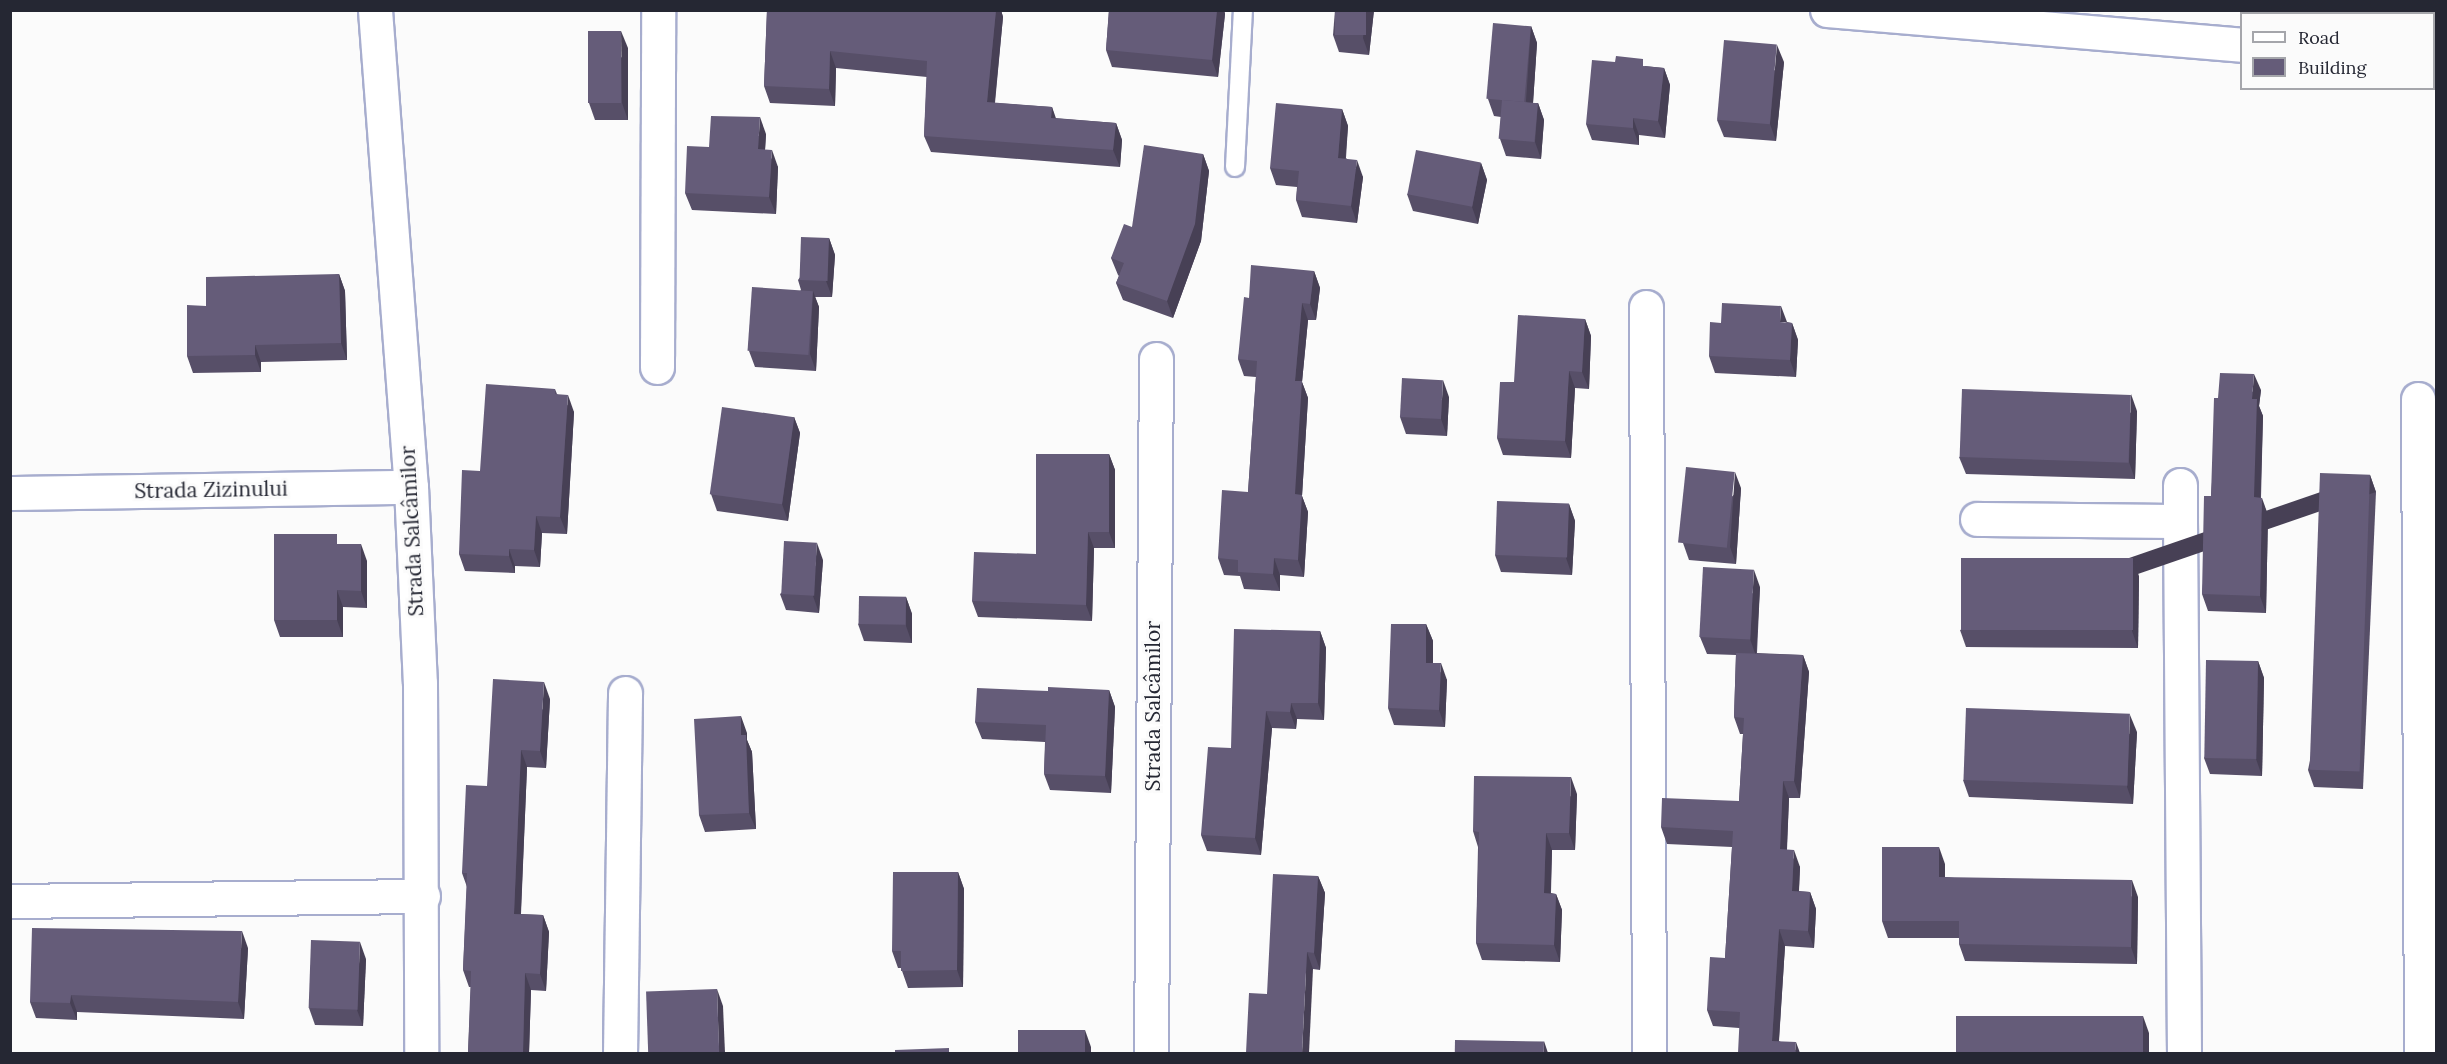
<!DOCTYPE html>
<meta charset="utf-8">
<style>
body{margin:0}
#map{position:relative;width:2447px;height:1064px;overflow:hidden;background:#fbfbfb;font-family:Lora,serif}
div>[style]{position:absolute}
.roads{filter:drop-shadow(2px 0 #a7adce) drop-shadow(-2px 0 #a7adce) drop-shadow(0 2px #a7adce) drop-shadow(0 -2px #a7adce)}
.lane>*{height:18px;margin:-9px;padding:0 9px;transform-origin:9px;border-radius:9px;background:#fff}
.street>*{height:33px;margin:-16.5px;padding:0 16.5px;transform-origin:16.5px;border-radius:16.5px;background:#fff}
.wall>*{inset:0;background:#574f68}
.shaded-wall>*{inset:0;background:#474055;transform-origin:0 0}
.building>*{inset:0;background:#655c79;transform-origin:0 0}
span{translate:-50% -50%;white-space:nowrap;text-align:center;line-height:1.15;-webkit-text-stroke:6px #fbfbfb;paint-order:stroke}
.street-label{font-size:21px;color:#252733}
.frame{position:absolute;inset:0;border:12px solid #252733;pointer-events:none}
.legend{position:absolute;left:2240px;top:12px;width:195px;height:78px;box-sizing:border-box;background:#fbfbfb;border:2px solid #a5a6ab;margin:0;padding:8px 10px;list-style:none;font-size:18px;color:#252733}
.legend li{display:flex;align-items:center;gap:12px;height:30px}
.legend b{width:30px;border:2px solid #a5a6ab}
</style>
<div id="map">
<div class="roads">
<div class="lane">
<div style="left:1235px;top:167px;width:157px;rotate:-87.1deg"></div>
</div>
<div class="street">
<div style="left:375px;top:10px;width:478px;rotate:85.7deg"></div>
<div style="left:411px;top:487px;width:196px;rotate:87.4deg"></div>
<div style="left:420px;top:683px;width:371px;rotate:89.8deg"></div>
<div style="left:1827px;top:10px;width:416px;rotate:4.8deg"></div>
<div style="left:2333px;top:14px;width:4px;rotate:-90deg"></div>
<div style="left:2434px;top:61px;width:2px"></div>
<div style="left:1646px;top:307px;width:747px;rotate:89.77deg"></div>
<div style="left:657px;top:367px;width:357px;rotate:-89.8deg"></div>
<div style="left:2418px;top:399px;width:655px;rotate:89.74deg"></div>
<div style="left:10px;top:493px;width:401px;rotate:-0.9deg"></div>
<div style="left:1977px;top:519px;width:203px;rotate:0.6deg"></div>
<div style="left:2180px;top:521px;width:533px;rotate:89.57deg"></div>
<div style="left:2180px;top:521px;width:36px;rotate:-90deg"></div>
<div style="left:10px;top:901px;width:413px;rotate:-0.7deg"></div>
<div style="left:620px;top:1054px;width:361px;rotate:-89.2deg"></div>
<div style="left:1151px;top:1054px;width:695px;rotate:-89.59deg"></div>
</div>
</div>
<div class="wall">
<div style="clip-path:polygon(767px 10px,1001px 10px,1003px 17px,995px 103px,1052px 107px,1055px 118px,1116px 123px,1122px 140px,1120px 167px,931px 152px,924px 136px,927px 77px,836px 68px,835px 106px,770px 103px,764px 86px)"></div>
<div style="clip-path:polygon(1109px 10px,1224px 10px,1225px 14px,1218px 77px,1112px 67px,1106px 50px)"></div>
<div style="clip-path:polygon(1335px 10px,1374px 10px,1369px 55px,1339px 52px,1333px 35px)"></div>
<div style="clip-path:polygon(2360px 10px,2412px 10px,2412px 14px,2361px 13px)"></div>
<div style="clip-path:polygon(1531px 26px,1537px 43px,1533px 103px,1538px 103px,1544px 120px,1541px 159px,1506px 156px,1500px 139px,1501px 117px,1494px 116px,1488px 99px)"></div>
<div style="clip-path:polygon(628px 48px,628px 120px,595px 120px,589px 103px)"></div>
<div style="clip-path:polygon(1784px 62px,1776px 141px,1724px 137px,1717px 120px)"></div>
<div style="clip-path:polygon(1645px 66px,1664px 68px,1670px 85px,1665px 138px,1639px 135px,1639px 145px,1592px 140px,1586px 124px)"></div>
<div style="clip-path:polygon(1342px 109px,1348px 126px,1346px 158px,1363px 177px,1357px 223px,1302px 217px,1296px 200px,1297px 187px,1276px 185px,1270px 168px)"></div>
<div style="clip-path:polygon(766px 134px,765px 150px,778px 167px,776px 214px,692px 210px,685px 193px,709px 147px)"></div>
<div style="clip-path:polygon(1203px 154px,1209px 171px,1201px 241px,1173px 318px,1123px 300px,1116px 283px,1119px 276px,1118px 275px,1111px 258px,1132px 227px)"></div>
<div style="clip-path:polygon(1481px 163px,1487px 180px,1478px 224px,1413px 211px,1407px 194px)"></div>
<div style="clip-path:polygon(829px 238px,835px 255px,832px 297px,815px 297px,819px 307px,816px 371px,755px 367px,749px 351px,801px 290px,798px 280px)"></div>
<div style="clip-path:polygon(1314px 271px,1320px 288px,1316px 320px,1308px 320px,1302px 382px,1308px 398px,1302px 496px,1308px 512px,1304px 577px,1280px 575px,1280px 591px,1244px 589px,1240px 576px,1224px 575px,1218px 558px,1248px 492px,1256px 377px,1244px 376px,1238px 359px,1249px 298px)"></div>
<div style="clip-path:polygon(339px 274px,345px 291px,347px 360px,261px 362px,261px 372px,193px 373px,187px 356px,206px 306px)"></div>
<div style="clip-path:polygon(1585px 319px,1591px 336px,1589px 389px,1575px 388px,1571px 458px,1503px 455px,1497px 438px,1514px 382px)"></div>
<div style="clip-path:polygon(1787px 322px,1792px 323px,1798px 340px,1796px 377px,1715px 373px,1709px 356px)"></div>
<div style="clip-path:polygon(555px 389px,557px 394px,574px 412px,567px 534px,542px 533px,540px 567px,515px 566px,515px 573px,465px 571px,459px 554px,480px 471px)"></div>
<div style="clip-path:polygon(2261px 390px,2259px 406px,2263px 416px,2261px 498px,2268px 515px,2266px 613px,2208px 611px,2202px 594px,2211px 496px,2218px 398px)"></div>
<div style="clip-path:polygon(1449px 397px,1447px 436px,1406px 434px,1400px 417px)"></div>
<div style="clip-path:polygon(2137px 411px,2135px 479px,1966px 474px,1959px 457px)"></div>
<div style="clip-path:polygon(794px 417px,800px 433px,788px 521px,717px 511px,711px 494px)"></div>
<div style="clip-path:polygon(1109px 454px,1115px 470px,1115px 548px,1094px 548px,1092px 621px,978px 617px,972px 601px,1036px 554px)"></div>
<div style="clip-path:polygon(2370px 475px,2376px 492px,2363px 789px,2314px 787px,2308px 770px)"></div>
<div style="clip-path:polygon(1741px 488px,1736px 564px,1689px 560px,1683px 543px)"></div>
<div style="clip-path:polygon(1569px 504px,1575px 521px,1572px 575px,1501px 572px,1495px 555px)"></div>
<div style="clip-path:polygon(340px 544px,367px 561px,367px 608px,343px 607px,343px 637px,280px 637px,274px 620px)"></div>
<div style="clip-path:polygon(823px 560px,819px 613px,786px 610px,780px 594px)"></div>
<div style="clip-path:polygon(2139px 576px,2138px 648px,1966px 647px,1960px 630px)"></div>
<div style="clip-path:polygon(1760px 587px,1757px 653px,1803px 655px,1809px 672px,1800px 798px,1789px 798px,1787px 850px,1800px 867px,1799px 891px,1810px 892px,1816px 909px,1814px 948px,1785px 946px,1779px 1041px,1800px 1053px,1739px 1028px,1713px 1026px,1707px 1010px,1725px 958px,1732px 847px,1667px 844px,1661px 827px,1739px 801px,1743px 734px,1740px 734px,1734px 717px,1736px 655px,1707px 654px,1700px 637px)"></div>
<div style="clip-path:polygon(906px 597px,912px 614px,912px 643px,864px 641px,858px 624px)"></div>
<div style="clip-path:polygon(1426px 624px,1433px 641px,1433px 663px,1447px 680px,1445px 727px,1394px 725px,1388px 708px)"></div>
<div style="clip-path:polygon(1320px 631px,1326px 648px,1324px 720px,1297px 719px,1296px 729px,1272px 728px,1261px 855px,1207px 851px,1201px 835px,1231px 748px)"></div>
<div style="clip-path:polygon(2258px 661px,2264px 678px,2262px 776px,2210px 774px,2204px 758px)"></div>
<div style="clip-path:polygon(1109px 690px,1115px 707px,1111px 793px,1050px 790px,1044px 774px,1045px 742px,982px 739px,975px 722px,1048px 691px)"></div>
<div style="clip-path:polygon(550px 699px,546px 768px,527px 767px,521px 914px,543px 915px,549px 932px,546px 991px,531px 990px,529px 1053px,468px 1053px,471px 987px,469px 987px,463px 970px,467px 887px,462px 873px,487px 786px)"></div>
<div style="clip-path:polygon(2137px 732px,2133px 804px,1969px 797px,1963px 780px)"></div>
<div style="clip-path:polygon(747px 733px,747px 740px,752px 752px,756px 829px,705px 832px,699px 815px)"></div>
<div style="clip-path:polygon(1577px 794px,1575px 850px,1552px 850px,1551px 893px,1556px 894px,1562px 910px,1560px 962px,1482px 960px,1476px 943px,1478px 847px,1473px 831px)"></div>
<div style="clip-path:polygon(1945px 864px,1945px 877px,2138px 897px,2137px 964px,1965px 961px,1959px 944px,1959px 938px,1888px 938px,1882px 921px)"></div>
<div style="clip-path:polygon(958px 872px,964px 889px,963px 987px,908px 988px,901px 968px,898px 968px,892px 951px)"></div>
<div style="clip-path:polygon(1318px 876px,1325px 893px,1320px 970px,1313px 969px,1267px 994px)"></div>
<div style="clip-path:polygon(248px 948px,244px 1019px,77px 1012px,77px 1020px,36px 1018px,30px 1002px)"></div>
<div style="clip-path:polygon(366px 959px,363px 1026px,315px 1025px,309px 1008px)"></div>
</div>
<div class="shaded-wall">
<div style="clip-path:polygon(996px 10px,1001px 10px,1003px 17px,993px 119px,987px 102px)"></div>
<div style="clip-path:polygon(1217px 10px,1224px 10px,1225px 14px,1218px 77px,1212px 60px)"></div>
<div style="clip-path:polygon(1366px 10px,1374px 10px,1369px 55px,1363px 38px)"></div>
<div style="clip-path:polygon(1531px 26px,1537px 43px,1532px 118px,1526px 101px)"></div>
<div style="clip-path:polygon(621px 31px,628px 48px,628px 120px,622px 103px)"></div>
<div style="clip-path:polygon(1777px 45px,1784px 62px,1776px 141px,1770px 124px)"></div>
<div style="clip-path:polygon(830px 51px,836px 68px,835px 106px,829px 89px)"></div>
<div style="clip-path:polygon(1664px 68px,1670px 85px,1665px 138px,1658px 121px)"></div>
<div style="clip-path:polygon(1538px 103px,1544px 120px,1541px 159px,1535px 142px)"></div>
<div style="clip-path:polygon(1052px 107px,1058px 124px,1051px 118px)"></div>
<div style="clip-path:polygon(1342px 109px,1348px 126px,1344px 174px,1338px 158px)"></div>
<div style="clip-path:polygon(760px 117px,766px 134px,764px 166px,758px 149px)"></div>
<div style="clip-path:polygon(1633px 118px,1639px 135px,1639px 145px,1633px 128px)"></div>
<div style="clip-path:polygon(1116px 123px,1122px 140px,1120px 167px,1113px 150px)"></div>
<div style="clip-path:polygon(772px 150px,778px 167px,776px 214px,769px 197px)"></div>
<div style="clip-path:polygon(1203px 154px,1209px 171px,1201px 241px,1173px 318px,1167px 301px)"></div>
<div style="clip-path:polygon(1357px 160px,1363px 177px,1357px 223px,1351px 206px)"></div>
<div style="clip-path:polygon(1481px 163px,1487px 180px,1478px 224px,1472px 207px)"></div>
<div style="clip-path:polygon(829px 238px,835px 255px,832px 297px,826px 281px)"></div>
<div style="clip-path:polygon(1314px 271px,1320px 288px,1316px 320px,1310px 304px)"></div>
<div style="clip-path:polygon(339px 274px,345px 291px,347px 360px,341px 343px)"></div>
<div style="clip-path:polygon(813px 291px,819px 307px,816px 371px,810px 354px)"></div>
<div style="clip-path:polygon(1302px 303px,1308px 320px,1302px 382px,1308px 398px,1302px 496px,1308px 512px,1304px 577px,1298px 560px,1295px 494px,1295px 381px)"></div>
<div style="clip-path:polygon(1781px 306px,1787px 322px,1780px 322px)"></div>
<div style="clip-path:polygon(1585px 319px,1591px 336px,1589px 389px,1582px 372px)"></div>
<div style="clip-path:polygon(1792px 323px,1798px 340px,1796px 377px,1790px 360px)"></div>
<div style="clip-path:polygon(255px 345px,261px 362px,261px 372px,255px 355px)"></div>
<div style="clip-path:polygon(1569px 371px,1575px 388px,1571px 458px,1565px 441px)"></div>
<div style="clip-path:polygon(2254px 374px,2261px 390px,2259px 406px,2263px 416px,2260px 514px,2254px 497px,2252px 399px)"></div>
<div style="clip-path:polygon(1443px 380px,1449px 397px,1447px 436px,1441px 419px)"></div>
<div style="clip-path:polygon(2131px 394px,2137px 411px,2135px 479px,2129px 462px)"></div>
<div style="clip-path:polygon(568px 395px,574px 412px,567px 534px,560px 517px)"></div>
<div style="clip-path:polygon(794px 417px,800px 433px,788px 521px,782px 504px)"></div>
<div style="clip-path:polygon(1109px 454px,1115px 470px,1115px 548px,1109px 532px)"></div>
<div style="clip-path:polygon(1735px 472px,1741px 488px,1736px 564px,1730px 547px)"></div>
<div style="left:2370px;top:475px;width:18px;height:297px;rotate:71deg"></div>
<div style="clip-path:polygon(2262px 498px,2268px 515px,2266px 613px,2260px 596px)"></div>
<div style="clip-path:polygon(1569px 504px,1575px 521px,1572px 575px,1566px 558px)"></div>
<div style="clip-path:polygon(536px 516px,542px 533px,540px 567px,534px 550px)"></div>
<div style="clip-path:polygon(1088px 532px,1094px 548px,1092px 621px,1086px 605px)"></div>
<div style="clip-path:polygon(817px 543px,823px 560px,819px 613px,813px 596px)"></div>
<div style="clip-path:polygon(361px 544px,367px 561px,367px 608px,361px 591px)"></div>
<div style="clip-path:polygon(509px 549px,515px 566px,515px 573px,509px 556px)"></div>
<div style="clip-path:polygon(1274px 558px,1280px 575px,1280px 591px,1273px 574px)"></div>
<div style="clip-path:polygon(2133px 559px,2139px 576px,2138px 648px,2132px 631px)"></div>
<div style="clip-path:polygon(1754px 570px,1760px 587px,1756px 656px,1750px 639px)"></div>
<div style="clip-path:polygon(337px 590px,343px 607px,343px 637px,337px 620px)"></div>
<div style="clip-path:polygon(906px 597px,912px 614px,912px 643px,906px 626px)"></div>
<div style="clip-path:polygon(1426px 624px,1433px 641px,1433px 679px,1426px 663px)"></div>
<div style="clip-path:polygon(1320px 631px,1326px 648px,1324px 720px,1318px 703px)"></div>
<div style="clip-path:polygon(1803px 655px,1809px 672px,1800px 798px,1794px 781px)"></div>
<div style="clip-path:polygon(2258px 661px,2264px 678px,2262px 776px,2256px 759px)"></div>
<div style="clip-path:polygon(1441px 663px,1447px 680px,1445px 727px,1439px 710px)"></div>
<div style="clip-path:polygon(544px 682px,550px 699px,546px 768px,540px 751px)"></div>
<div style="clip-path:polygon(1109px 690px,1115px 707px,1111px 793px,1105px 776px)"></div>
<div style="clip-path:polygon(1291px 703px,1297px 719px,1296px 729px,1290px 712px)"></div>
<div style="clip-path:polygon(1266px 711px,1272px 728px,1261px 855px,1255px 838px)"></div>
<div style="clip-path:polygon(2130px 715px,2137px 732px,2133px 804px,2127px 787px)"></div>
<div style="clip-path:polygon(741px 716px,747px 733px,747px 740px,752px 752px,756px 829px,749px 813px,741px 735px)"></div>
<div style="clip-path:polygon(521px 750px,527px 767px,520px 931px,514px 914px)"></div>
<div style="clip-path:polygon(1571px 777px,1577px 794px,1575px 850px,1569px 833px)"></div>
<div style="clip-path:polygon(1783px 781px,1789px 798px,1786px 866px,1780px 849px)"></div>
<div style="clip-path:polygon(1546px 833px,1552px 850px,1550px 910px,1544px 893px)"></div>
<div style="clip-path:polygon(1939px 847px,1945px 864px,1945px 894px,1939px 877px)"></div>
<div style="clip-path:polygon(1794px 850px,1800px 867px,1798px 908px,1792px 891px)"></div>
<div style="clip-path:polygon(958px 872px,964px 889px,963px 987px,957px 970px)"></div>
<div style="clip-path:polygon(1318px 876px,1325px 893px,1320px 970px,1314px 953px)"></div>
<div style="clip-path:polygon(2132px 880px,2138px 897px,2137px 964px,2131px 947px)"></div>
<div style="clip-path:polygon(1810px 892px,1816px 909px,1814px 948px,1808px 931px)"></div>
<div style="clip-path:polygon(1556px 894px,1562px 910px,1560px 962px,1554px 945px)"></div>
<div style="clip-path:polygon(543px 915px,549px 932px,546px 991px,540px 974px)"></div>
<div style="clip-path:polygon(1779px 929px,1785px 946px,1778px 1053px,1772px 1041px)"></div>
<div style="clip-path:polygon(242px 931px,248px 948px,244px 1019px,238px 1002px)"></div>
<div style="clip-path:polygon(360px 942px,366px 959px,363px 1026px,357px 1010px)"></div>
<div style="clip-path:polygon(1307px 952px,1313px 969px,1309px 1053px,1302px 1053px)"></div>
<div style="clip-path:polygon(525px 973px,531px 990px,529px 1053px,523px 1053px)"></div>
<div style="clip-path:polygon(717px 989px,723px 1006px,725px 1053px,719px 1053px)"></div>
<div style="clip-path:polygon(71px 995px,77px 1012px,77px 1020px,70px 1003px)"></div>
<div style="clip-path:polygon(2143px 1016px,2149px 1033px,2149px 1053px,2143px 1053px)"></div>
<div style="clip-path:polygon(1085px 1030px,1091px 1047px,1091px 1053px,1085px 1053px)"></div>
<div style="clip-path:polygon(1544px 1041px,1548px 1053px,1544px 1053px)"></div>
<div style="clip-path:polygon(1796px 1042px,1800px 1053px,1795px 1053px)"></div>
</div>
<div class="building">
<div style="clip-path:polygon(767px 10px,996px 10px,987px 102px,1052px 107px,1051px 118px,1116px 123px,1113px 150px,924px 136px,927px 61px,830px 51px,829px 89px,764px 86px)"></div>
<div style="clip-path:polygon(1109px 10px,1217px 10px,1212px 60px,1106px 50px)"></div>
<div style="left:1335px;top:10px;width:31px;height:25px"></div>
<div style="left:1493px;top:23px;width:38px;height:76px;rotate:5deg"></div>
<div style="left:588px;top:31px;width:33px;height:72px"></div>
<div style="left:1724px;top:40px;width:53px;height:80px;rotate:5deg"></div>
<div style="clip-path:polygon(1616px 56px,1643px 59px,1643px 66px,1664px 68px,1658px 121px,1633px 118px,1633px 128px,1586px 124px,1592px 60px,1615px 62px)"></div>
<div style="left:1502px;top:100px;width:36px;height:39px;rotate:5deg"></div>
<div style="clip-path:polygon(1276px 103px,1342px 109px,1338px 158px,1357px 160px,1351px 206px,1296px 200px,1299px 171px,1270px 168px)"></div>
<div style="clip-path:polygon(711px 116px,760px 117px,758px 149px,772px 150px,769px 197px,685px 193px,687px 146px,709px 147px)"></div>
<div style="clip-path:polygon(1144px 145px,1203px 154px,1195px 224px,1167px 301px,1116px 283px,1124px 263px,1111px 258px,1124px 224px,1132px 227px)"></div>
<div style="left:1416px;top:150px;width:66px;height:45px;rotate:11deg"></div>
<div style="left:801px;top:237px;width:28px;height:43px;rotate:2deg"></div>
<div style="clip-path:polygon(1251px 265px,1314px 271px,1310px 304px,1302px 303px,1295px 381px,1302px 381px,1295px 494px,1302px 495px,1298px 560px,1274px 558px,1273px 574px,1238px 572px,1238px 560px,1218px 558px,1222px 490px,1248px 492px,1257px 361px,1238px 359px,1244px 297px,1249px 298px)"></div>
<div style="clip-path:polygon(339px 274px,341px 343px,255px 345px,255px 355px,187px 356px,187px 305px,206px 306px,206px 277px)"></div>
<div style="left:752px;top:287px;width:61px;height:64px;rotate:4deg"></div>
<div style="clip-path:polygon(1722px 303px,1781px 306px,1780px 322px,1792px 323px,1790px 360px,1709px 356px,1710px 322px,1721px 323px)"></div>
<div style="clip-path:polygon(1518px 315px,1585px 319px,1582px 372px,1569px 371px,1565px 441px,1497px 438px,1500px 382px,1514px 382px)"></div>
<div style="clip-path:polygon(2220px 373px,2254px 374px,2252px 399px,2257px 399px,2254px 497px,2262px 498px,2260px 596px,2202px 594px,2204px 496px,2211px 496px,2214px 398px,2218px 398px)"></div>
<div style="left:1402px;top:378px;width:41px;height:39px;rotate:3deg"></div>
<div style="clip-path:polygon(486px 384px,555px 389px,555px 394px,568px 395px,560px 517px,536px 516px,534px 550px,509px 549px,509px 556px,459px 554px,462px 470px,480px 471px)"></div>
<div style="left:1962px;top:389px;width:169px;height:68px;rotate:2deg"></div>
<div style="left:722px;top:407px;width:73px;height:88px;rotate:8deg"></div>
<div style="clip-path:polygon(1036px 454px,1109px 454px,1109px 532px,1088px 532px,1086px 605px,972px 601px,974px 552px,1036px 554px)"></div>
<div style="left:1686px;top:467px;width:49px;height:76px;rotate:6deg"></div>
<div style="left:2320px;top:473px;width:50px;height:297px;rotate:2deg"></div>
<div style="left:1497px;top:501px;width:72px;height:54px;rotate:2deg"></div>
<div style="clip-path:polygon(274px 534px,337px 534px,337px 544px,361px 544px,361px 591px,337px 590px,337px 620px,274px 620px)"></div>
<div style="left:784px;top:541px;width:33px;height:53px;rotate:3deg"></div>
<div style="left:1961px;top:558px;width:172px;height:72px"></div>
<div style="left:1703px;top:567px;width:51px;height:70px;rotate:3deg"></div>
<div style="left:859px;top:596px;width:47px;height:28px;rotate:1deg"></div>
<div style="clip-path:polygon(1391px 624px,1426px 624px,1426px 663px,1441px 663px,1439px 710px,1388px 708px)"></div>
<div style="clip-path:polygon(1234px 629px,1320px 631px,1318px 703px,1291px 703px,1290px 712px,1266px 711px,1255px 838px,1201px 835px,1208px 747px,1231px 748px)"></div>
<div style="clip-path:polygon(1736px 653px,1803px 655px,1794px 781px,1783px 781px,1780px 849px,1794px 850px,1792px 891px,1810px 892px,1808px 931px,1779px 929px,1772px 1041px,1796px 1042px,1795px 1053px,1738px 1053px,1740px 1012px,1707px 1010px,1710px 957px,1725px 958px,1733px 831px,1661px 827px,1662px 798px,1739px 801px,1744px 718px,1734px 717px)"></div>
<div style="left:2206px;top:660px;width:52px;height:98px;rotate:1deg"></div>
<div style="clip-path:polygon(493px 679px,544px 682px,540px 751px,521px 750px,514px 914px,543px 915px,540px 974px,525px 973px,523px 1053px,468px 1053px,471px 971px,463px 970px,467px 873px,462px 873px,466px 785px,487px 786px)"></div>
<div style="clip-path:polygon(1048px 687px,1109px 690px,1105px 776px,1044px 774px,1046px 725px,975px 722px,977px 688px,1048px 691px)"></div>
<div style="left:1966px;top:708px;width:164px;height:72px;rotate:2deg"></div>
<div style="clip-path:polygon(741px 716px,741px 735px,746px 735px,749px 813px,699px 815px,694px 719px)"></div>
<div style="clip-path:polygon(1474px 776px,1571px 777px,1569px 833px,1546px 833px,1544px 893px,1556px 894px,1554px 945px,1476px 943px,1479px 832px,1473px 831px)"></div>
<div style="clip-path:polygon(2436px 778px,2436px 813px,2435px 813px)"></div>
<div style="clip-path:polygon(1882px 847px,1939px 847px,1939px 877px,2132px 880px,2131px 947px,1959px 944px,1959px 921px,1882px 921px)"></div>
<div style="clip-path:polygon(893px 872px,958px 872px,957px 970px,901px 971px,901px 951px,892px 951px)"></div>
<div style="clip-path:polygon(1273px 874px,1318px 876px,1314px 953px,1307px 952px,1302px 1053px,1246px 1053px,1249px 993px,1267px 994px)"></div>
<div style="clip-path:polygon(32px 928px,242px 931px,238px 1002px,71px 995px,70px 1003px,30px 1002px)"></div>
<div style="left:311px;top:940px;width:49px;height:68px;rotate:2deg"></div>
<div style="left:717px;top:989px;width:64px;height:71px;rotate:88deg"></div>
<div style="left:2143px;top:1016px;width:37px;height:187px;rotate:90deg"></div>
<div style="left:1018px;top:1030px;width:67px;height:23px"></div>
<div style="left:1455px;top:1040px;width:89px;height:13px;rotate:1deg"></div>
<div style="clip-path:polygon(949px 1048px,949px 1053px,895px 1053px,895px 1050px)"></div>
</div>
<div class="street-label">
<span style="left:211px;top:490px;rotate:-1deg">Strada Zizinului</span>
<span style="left:412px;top:531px;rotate:-93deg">Strada Salcâmilor</span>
<span style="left:1153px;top:706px;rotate:-90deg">Strada Salcâmilor</span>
</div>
<div class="frame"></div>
<ul class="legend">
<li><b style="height:8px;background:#fff"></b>Road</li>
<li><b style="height:16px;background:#655c79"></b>Building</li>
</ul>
</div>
